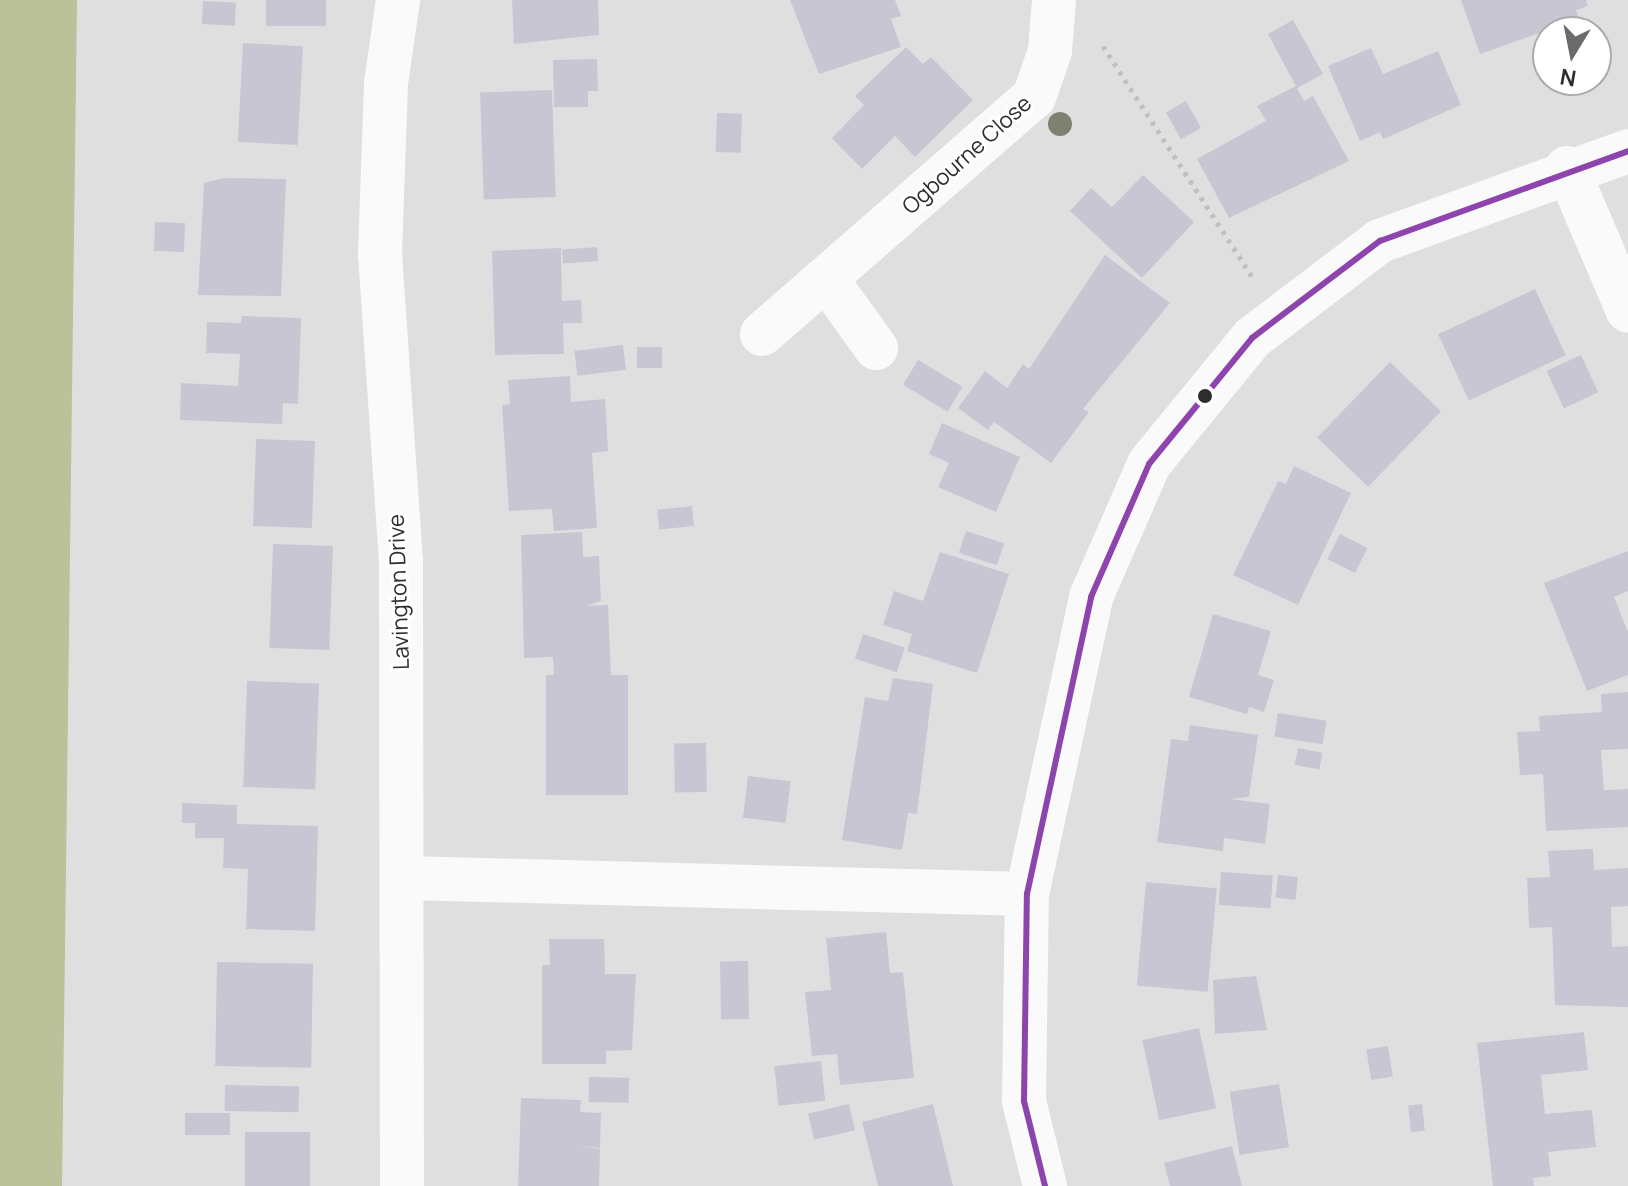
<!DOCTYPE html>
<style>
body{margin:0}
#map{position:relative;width:1628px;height:1186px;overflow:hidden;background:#e0dfe0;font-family:Manrope,sans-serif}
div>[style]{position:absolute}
.forest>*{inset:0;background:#bbc199}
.building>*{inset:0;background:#c8c6d3;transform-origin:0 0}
.path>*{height:5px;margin-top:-2.5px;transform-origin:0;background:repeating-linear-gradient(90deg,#c0c0c0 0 4px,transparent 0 10px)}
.street>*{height:44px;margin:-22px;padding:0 22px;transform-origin:22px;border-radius:22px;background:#fafafa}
.bus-1>*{height:6px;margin:-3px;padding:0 3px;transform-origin:3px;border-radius:3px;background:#8e44ad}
.trees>*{width:24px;height:24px;margin:-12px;border-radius:50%;background:#7f8170}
.dots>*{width:22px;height:22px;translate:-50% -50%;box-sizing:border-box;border:4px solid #fff;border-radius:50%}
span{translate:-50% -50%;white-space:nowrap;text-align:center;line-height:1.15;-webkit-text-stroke:6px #fff;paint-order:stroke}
.street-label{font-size:22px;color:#2d2c2e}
.north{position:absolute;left:1532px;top:16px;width:80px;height:80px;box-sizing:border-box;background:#fff;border:2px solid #ababab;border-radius:50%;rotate:190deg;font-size:22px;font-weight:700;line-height:32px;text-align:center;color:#2d2c2e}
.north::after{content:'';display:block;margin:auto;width:28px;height:36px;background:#6c6b6c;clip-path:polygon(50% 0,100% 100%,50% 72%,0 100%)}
</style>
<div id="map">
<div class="forest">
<div style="clip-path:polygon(0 0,77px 0,62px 1186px,0 1186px)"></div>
</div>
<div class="building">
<div style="left:266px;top:0;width:60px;height:26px"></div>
<div style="clip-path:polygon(512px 0,598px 0,599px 35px,514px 44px)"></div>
<div style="clip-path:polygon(790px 0,895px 0,901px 16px,891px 19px,901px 47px,819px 74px)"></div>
<div style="clip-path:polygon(1461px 0,1586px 0,1588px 6px,1576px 10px,1579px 19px,1480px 54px)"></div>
<div style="left:203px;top:1px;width:33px;height:23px;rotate:3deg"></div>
<div style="clip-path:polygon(1293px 20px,1323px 74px,1297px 88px,1304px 101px,1313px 96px,1349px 161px,1229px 218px,1197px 159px,1266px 121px,1257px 106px,1296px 86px,1268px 34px)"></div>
<div style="left:243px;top:43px;width:60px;height:99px;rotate:3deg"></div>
<div style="clip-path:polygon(906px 47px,923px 64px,931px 57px,973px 100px,915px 157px,895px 136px,862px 169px,832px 138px,864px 105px,855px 96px)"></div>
<div style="clip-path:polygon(1371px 48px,1383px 74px,1438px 51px,1461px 105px,1383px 139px,1380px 132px,1360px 141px,1328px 66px)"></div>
<div style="clip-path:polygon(597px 59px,598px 91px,588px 91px,588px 107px,554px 107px,553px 60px)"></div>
<div style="left:552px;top:90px;width:107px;height:72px;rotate:88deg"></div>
<div style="left:1186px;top:101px;width:31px;height:23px;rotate:61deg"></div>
<div style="left:717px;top:113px;width:25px;height:39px;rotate:2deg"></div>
<div style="clip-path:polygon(1143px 175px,1194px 222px,1142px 278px,1070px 211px,1091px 188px,1112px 207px)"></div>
<div style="clip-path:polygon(224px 178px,286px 179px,281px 296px,198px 295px,204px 183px)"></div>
<div style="left:155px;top:222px;width:30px;height:29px;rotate:2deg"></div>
<div style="left:597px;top:247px;width:14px;height:35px;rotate:86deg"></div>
<div style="clip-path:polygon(561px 248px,562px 301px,581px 300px,582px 323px,563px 323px,564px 354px,495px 355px,492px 251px)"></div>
<div style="clip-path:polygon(1105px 255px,1170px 303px,1083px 409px,1089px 412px,1051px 463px,994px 422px,988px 430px,958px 408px,985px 371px,1007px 388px,1023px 364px,1029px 369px)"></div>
<div style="left:1535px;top:289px;width:73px;height:107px;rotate:65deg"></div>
<div style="clip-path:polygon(242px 316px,301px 318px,298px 404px,283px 403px,282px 424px,180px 420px,181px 383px,238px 386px,240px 354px,206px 353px,207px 322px,241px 323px)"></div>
<div style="left:623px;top:345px;width:25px;height:49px;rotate:83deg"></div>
<div style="left:637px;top:347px;width:25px;height:21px"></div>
<div style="left:1581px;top:355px;width:41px;height:38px;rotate:65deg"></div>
<div style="left:918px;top:360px;width:52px;height:29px;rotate:31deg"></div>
<div style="left:1390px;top:362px;width:71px;height:105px;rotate:44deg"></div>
<div style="clip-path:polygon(570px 376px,571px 402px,605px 399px,608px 451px,592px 453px,597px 528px,554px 531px,552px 509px,509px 511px,502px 405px,510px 404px,508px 380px)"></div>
<div style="clip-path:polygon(942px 423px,1020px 457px,996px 512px,938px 487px,949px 463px,929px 454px)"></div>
<div style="left:256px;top:439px;width:59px;height:87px;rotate:2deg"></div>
<div style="clip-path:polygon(1294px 466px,1351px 493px,1298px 605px,1233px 575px,1278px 481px,1286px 484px)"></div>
<div style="left:692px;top:506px;width:20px;height:35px;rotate:84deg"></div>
<div style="left:966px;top:531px;width:40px;height:23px;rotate:18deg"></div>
<div style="clip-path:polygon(582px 532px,583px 557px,599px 556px,601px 601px,586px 606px,608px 605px,611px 675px,554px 677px,553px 657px,524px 658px,521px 535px)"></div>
<div style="left:1340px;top:534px;width:31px;height:28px;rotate:27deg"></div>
<div style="left:273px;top:544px;width:60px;height:104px;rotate:2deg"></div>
<div style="clip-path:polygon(1628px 551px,1628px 591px,1614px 597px,1628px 632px,1628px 675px,1587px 691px,1544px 583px)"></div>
<div style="clip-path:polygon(940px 552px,1009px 574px,977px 673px,907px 651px,912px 634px,883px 625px,894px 591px,923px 601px)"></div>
<div style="clip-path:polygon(1213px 614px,1271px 631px,1258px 675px,1274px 680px,1264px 712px,1249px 707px,1247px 714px,1189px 697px)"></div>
<div style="left:863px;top:634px;width:44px;height:26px;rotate:18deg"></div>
<div style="left:628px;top:675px;width:120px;height:82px;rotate:90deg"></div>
<div style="clip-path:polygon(893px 678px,933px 684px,917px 814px,908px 813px,902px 850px,842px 840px,865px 697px,888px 701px)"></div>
<div style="left:247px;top:681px;width:72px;height:106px;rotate:2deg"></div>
<div style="clip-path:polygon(1628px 692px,1628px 749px,1601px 750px,1604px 790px,1628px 789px,1628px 827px,1546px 831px,1543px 774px,1520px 775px,1517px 732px,1540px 731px,1539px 716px,1602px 712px,1601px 694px)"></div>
<div style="left:1278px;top:713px;width:49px;height:24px;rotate:9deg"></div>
<div style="clip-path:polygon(1190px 725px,1258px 735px,1249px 797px,1230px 799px,1270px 804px,1265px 844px,1224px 838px,1223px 851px,1157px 842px,1171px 739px,1188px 741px)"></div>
<div style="left:706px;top:743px;width:49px;height:32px;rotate:89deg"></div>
<div style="left:1298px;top:748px;width:25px;height:17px;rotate:11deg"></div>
<div style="left:748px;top:776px;width:43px;height:42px;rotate:7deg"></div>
<div style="clip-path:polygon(182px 803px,237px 805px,237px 824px,318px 826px,315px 931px,246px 929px,248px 869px,223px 868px,224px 838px,195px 838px,195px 823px,182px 823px)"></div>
<div style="clip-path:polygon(1593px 849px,1594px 870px,1628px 868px,1628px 906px,1611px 907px,1612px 947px,1628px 946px,1628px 1007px,1555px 1005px,1552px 927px,1529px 928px,1527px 878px,1550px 877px,1548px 851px)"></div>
<div style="left:1221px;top:872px;width:52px;height:33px;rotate:4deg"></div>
<div style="left:1278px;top:875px;width:20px;height:23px;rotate:6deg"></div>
<div style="left:1146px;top:882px;width:71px;height:104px;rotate:5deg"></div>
<div style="clip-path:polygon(886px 932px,890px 973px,903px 972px,914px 1078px,840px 1085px,837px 1054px,812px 1056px,805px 992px,831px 990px,826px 938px)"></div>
<div style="clip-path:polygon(549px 939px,604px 939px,605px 974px,636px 974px,632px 1050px,606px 1051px,606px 1064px,542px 1064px,542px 965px,550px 965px)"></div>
<div style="left:748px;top:961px;width:58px;height:28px;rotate:89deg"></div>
<div style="left:217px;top:962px;width:96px;height:104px;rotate:1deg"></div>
<div style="clip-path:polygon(1256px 976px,1267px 1030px,1215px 1034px,1213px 980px)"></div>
<div style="left:1199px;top:1028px;width:82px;height:58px;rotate:78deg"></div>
<div style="clip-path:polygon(1584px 1032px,1588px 1070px,1541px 1075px,1545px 1114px,1592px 1110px,1596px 1147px,1548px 1152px,1551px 1176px,1533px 1178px,1534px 1186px,1493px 1186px,1477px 1043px)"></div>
<div style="left:1388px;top:1046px;width:31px;height:22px;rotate:81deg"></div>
<div style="left:821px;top:1061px;width:40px;height:47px;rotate:84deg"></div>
<div style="left:589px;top:1077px;width:40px;height:25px;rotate:1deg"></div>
<div style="left:1279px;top:1084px;width:64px;height:50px;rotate:81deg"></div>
<div style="left:225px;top:1085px;width:74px;height:26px;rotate:1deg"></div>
<div style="clip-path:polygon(521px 1098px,581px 1100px,580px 1112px,601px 1113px,600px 1148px,579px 1146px,600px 1149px,599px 1186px,518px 1186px)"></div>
<div style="left:849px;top:1104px;width:27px;height:42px;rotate:77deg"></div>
<div style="clip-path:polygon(933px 1104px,953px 1186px,878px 1186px,862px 1122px)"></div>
<div style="left:1422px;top:1104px;width:27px;height:14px;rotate:84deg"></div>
<div style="left:185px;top:1113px;width:45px;height:22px"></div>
<div style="left:245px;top:1132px;width:65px;height:54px"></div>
<div style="clip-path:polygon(1232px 1146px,1242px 1186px,1170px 1186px,1164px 1163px)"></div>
</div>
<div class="path">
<div style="left:1103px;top:46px;width:274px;rotate:57.1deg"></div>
</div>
<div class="street">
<div style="left:398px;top:0;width:84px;rotate:98.2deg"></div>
<div style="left:386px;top:83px;width:171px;rotate:92deg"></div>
<div style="left:380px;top:254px;width:309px;rotate:86.1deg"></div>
<div style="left:401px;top:562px;width:624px;rotate:89.91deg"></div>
<div style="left:1567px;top:168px;width:155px;rotate:66.9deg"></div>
<div style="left:827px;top:280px;width:84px;rotate:54.2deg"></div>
<div style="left:762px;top:334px;width:361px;rotate:-41.1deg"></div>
<div style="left:1034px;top:97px;width:49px;rotate:-70.8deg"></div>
<div style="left:1050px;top:51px;width:51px;rotate:-85.5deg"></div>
<div style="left:407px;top:878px;width:620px;rotate:1.48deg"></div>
<div style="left:1045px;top:1186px;width:88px;rotate:-103.9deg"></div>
<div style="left:1024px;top:1101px;width:207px;rotate:-89.2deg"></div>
<div style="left:1027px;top:894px;width:304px;rotate:-77.8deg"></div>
<div style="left:1091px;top:597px;width:145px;rotate:-66.4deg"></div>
<div style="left:1149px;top:464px;width:163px;rotate:-50.7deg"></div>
<div style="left:1252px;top:338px;width:161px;rotate:-37.2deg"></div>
<div style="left:1380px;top:241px;width:264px;rotate:-19.9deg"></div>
</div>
<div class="bus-1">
<div style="left:1045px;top:1186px;width:88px;rotate:-103.9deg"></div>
<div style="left:1024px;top:1101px;width:207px;rotate:-89.2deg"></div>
<div style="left:1027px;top:894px;width:304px;rotate:-77.8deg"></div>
<div style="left:1091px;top:597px;width:145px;rotate:-66.4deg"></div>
<div style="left:1149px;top:464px;width:163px;rotate:-50.7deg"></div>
<div style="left:1252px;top:338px;width:161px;rotate:-37.2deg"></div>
<div style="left:1380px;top:241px;width:264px;rotate:-19.9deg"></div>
</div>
<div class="trees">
<div style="left:1060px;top:124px"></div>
</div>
<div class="dots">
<div style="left:1205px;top:396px;background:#2d2c2e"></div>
</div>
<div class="street-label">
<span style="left:967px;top:155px;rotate:-42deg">Ogbourne Close</span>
<span style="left:399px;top:592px;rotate:-92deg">Lavington Drive</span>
</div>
<div class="north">N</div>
</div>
